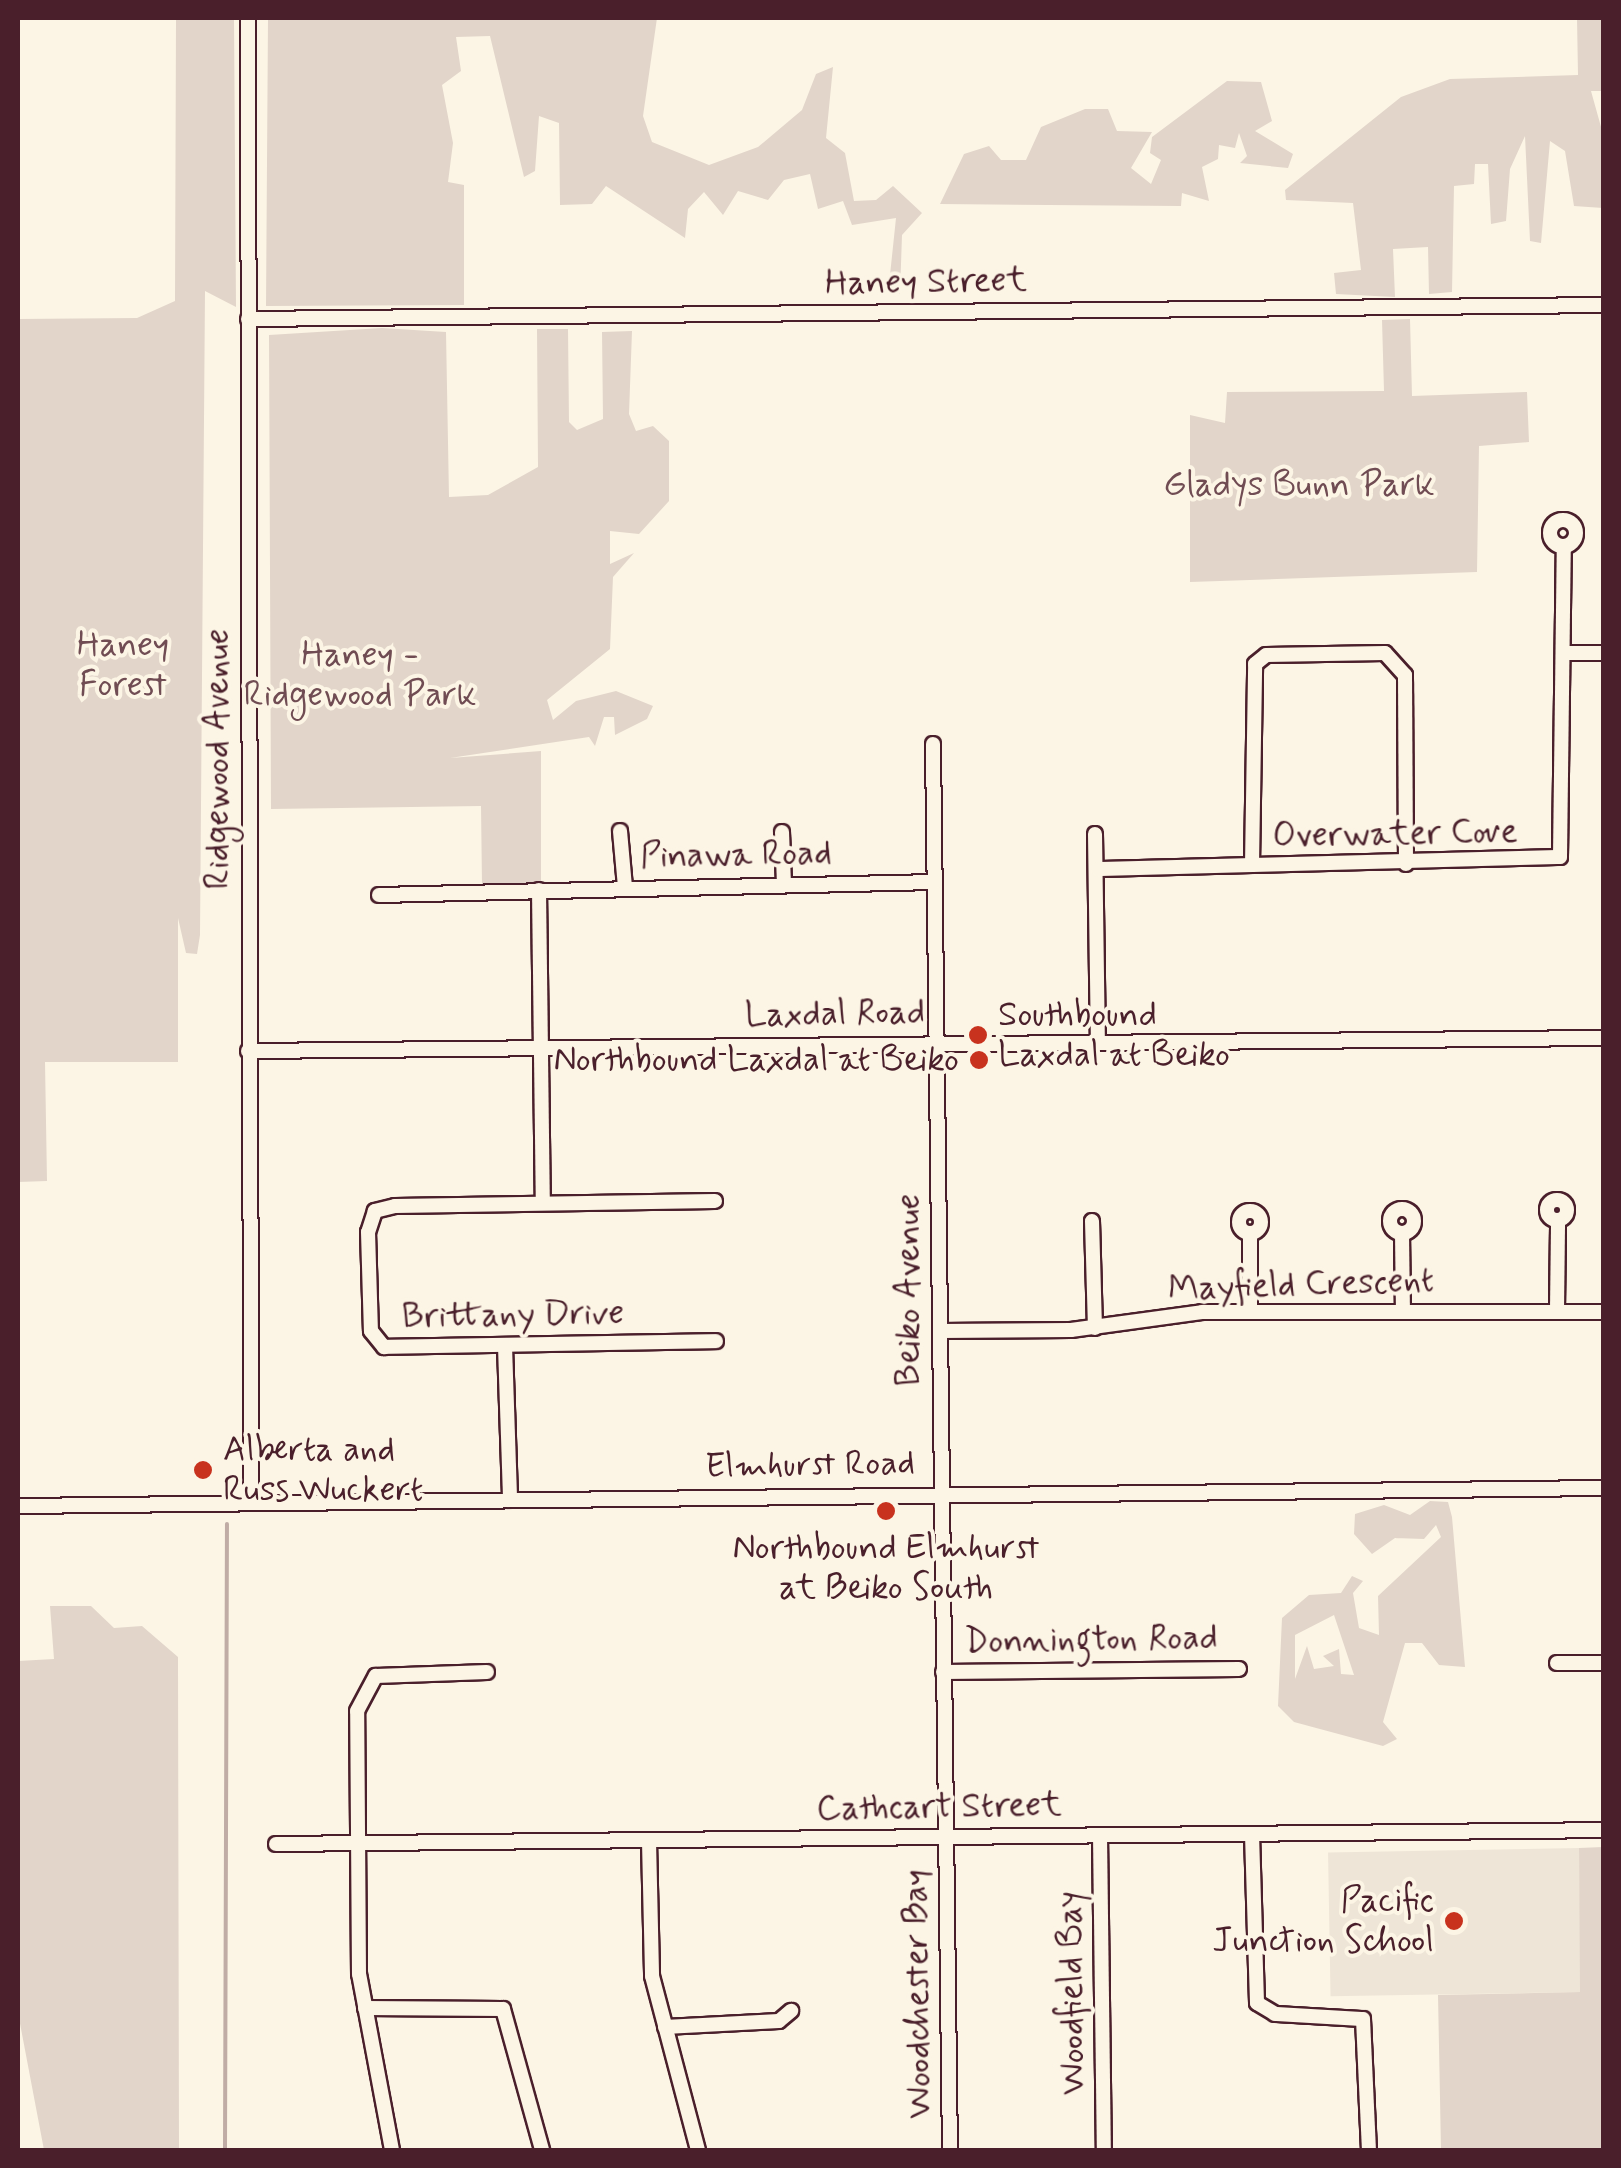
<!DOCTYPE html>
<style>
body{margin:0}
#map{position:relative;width:1621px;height:2168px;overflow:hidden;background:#fcf5e5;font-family:Mynerve,sans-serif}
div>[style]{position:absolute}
.built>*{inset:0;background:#eee5d7;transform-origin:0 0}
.green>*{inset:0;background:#e2d5ca}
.stream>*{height:4px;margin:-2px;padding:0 2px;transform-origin:2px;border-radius:2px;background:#c0aca5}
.roads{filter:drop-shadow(2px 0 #4a1f2b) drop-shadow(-2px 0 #4a1f2b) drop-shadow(0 2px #4a1f2b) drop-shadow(0 -2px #4a1f2b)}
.minor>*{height:14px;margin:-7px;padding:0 7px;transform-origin:7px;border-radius:7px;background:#fcf5e5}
.minor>.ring{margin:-7px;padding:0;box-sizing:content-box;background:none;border:14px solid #fcf5e5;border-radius:50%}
.dots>*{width:28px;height:28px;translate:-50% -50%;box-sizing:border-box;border:5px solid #fcf5e5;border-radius:50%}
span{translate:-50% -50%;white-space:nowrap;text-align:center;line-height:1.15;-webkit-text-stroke:8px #fcf5e5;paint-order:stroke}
.street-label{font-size:35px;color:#4a1f2b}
.park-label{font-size:35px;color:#704c53}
.poi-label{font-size:35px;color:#4a1f2b}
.left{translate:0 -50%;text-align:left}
.right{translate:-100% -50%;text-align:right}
.frame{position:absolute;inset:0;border:20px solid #4a1f2b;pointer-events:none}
</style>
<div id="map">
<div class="built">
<div style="left:1579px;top:1848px;width:144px;height:251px;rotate:89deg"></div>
</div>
<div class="green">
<div style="clip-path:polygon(176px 18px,234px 18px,236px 307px,205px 291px,200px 935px,197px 954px,186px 953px,178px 918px,178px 1062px,45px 1062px,47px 1181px,18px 1182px,18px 319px,137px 318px,175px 301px)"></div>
<div style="clip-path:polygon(268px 18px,657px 18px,643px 116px,652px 142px,709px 165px,758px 147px,802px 110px,816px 74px,833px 67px,826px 138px,845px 153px,854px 201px,876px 200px,893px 186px,922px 213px,902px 235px,900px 294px,888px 294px,896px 218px,852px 225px,843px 201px,818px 209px,810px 174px,784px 180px,768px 200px,738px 191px,723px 215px,704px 192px,688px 209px,685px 238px,606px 186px,592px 204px,560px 205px,559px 123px,539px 116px,535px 171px,524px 177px,490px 36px,456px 37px,461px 71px,442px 85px,453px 143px,448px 182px,464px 185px,464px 305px,266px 306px)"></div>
<div style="clip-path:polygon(1577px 18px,1603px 18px,1603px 91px,1591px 91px,1603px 134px,1603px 208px,1574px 206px,1565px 151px,1550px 141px,1541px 243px,1530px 241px,1525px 136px,1510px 169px,1506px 221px,1491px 224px,1488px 164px,1475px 164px,1474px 184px,1454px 186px,1452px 292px,1429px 294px,1428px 247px,1393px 249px,1395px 297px,1336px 294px,1334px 273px,1361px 270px,1353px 203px,1286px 200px,1285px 190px,1401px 97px,1450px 79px,1578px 75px)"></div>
<div style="clip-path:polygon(1227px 81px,1261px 82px,1272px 121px,1255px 131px,1293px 154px,1288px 168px,1240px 163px,1247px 156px,1239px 133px,1235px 148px,1219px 145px,1218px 159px,1202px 167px,1209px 201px,1182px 193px,1181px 206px,940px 204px,964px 154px,989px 146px,1001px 160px,1026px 160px,1041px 127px,1085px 109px,1108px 109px,1117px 131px,1152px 132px,1131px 168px,1151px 184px,1161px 160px,1150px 153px,1152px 137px)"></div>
<div style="clip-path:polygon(1410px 319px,1412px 396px,1527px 392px,1529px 442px,1479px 446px,1477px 572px,1190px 582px,1190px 415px,1225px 423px,1227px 392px,1384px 391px,1382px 320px)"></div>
<div style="clip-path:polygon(382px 328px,446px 332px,449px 497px,488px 495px,538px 467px,537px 329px,568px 329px,569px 422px,577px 430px,603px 419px,602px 332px,632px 331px,629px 414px,636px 431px,653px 426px,669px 441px,669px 501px,639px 534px,610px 531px,610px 564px,634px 553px,613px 577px,610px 649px,547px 700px,553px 720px,576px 701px,616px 691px,653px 706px,647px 719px,615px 735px,614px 717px,604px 717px,595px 746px,589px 737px,450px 758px,541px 751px,541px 884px,482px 885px,481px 806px,271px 809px,269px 335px)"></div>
<div style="clip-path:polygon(evenodd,1430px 1501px,1448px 1502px,1452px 1517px,1465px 1667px,1439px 1665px,1422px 1643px,1405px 1643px,1383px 1722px,1397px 1739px,1383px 1746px,1294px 1722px,1278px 1706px,1282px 1618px,1309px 1595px,1341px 1593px,1352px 1576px,1363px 1581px,1353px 1593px,1359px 1628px,1379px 1635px,1378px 1596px,1441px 1537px,1436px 1525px,1424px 1539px,1395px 1538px,1372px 1554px,1354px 1534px,1355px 1514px,1384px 1505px,1410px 1515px,1430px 1501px,1334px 1615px,1354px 1675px,1341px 1674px,1339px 1649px,1323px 1656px,1334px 1666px,1314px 1669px,1307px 1646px,1295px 1679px,1295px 1635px,1334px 1615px)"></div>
<div style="clip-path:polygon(50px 1606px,91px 1606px,114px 1628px,142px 1626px,178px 1657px,179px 2150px,44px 2150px,18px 2013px,18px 1661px,54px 1659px)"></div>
<div style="clip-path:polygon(1603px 1847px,1603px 2150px,1441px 2150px,1438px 1995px,1580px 1992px,1579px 1848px)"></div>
</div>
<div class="stream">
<div style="left:225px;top:2150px;width:626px;rotate:-89.82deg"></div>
</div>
<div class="roads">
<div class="minor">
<div style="left:248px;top:18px;width:1483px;rotate:89.88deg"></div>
<div style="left:248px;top:319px;width:1356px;rotate:-0.59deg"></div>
<div class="ring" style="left:1550px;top:520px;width:12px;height:12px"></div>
<div style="left:1563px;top:653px;width:41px"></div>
<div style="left:933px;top:744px;width:1406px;rotate:89.31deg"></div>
<div style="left:620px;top:831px;width:56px;rotate:84.9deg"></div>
<div style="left:782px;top:832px;width:53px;rotate:87.8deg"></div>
<div style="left:1095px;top:834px;width:207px;rotate:89.2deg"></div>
<div style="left:1252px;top:865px;width:201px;rotate:-89.1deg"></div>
<div style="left:1255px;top:664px;width:14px;rotate:-39deg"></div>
<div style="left:1266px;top:655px;width:119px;rotate:-1deg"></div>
<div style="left:1385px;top:653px;width:30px;rotate:48deg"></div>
<div style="left:1405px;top:675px;width:189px;rotate:89.7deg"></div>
<div style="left:1098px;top:869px;width:462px;rotate:-1.5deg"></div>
<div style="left:1560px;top:857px;width:310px;rotate:-89.3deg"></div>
<div style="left:539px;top:890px;width:312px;rotate:89.3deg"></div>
<div style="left:379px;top:895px;width:556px;rotate:-1.34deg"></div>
<div style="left:248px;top:1051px;width:1356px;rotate:-0.55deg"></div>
<div class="ring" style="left:1547px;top:1200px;width:6px;height:6px"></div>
<div style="left:715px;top:1201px;width:320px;rotate:179.1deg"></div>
<div style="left:395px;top:1206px;width:21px;rotate:166deg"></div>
<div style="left:375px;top:1211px;width:22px;rotate:108deg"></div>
<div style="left:368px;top:1232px;width:99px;rotate:88.3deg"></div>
<div style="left:371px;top:1331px;width:21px;rotate:51deg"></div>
<div style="left:384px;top:1347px;width:332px;rotate:-1deg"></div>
<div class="ring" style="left:1390px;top:1209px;width:10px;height:10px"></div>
<div class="ring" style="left:1239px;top:1211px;width:8px;height:8px"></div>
<div style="left:1092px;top:1221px;width:107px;rotate:88.4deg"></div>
<div style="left:1402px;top:1233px;width:77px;rotate:89.3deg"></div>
<div style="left:1557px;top:1309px;width:88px;rotate:-89.3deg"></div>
<div style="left:1250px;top:1311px;width:78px;rotate:-90deg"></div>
<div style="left:941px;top:1331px;width:130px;rotate:-0.4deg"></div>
<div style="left:1071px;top:1330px;width:132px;rotate:-7.8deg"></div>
<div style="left:1202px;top:1312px;width:402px"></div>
<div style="left:505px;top:1346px;width:154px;rotate:88.1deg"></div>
<div style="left:18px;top:1506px;width:1586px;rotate:-0.65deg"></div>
<div style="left:1557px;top:1663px;width:47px"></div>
<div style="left:943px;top:1672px;width:296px;rotate:-0.6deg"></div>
<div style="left:1252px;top:1834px;width:169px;rotate:88.3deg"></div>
<div style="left:1257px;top:2003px;width:21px;rotate:31deg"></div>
<div style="left:1275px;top:2014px;width:88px;rotate:3.3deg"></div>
<div style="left:1363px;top:2019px;width:131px;rotate:87.4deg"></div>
<div style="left:1100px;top:1835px;width:315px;rotate:89.3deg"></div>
<div style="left:649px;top:1841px;width:135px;rotate:88.7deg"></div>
<div style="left:652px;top:1976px;width:180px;rotate:75.2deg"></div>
<div style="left:276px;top:1844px;width:1328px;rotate:-0.6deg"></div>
<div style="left:365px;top:2008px;width:138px;rotate:0.4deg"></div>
<div style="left:503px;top:2009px;width:146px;rotate:74.5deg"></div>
<div style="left:665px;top:2027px;width:114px;rotate:-3deg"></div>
<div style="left:779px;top:2021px;width:16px;rotate:-40deg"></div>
<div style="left:392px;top:2150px;width:179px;rotate:-100.6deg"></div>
<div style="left:359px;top:1974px;width:263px;rotate:-90.4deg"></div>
<div style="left:357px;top:1711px;width:40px;rotate:-62deg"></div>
<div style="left:376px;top:1676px;width:111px;rotate:-2.1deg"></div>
</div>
</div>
<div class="dots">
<div style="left:978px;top:1035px;background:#c8321e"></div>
<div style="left:979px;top:1060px;background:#c8321e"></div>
<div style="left:203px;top:1470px;background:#c8321e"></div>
<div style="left:886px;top:1511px;background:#c8321e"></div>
<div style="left:1454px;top:1921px;background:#c8321e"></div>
</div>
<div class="street-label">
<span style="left:926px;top:282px;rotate:-1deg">Haney Street</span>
<span style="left:218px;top:759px;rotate:-90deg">Ridgewood Avenue</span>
<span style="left:1395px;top:834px;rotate:-1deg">Overwater Cove</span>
<span style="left:736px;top:855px;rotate:-1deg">Pinawa Road</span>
<span style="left:835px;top:1014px;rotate:-1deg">Laxdal Road</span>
<span style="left:1301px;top:1285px;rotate:-2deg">Mayfield Crescent</span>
<span style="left:909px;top:1290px;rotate:-90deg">Beiko Avenue</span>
<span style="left:513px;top:1315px;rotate:-1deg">Brittany Drive</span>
<span style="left:810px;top:1465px;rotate:-1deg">Elmhurst Road</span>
<span style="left:1091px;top:1640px;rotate:-1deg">Donnington Road</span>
<span style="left:939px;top:1807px;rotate:-1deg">Cathcart Street</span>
<span style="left:1072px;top:1993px;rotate:-91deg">Woodfield Bay</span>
<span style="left:918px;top:1994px;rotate:-91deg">Woodchester Bay</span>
</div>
<div class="park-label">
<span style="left:1299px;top:485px">Gladys Bunn Park</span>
<span style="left:123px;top:665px">Haney<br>Forest</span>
<span style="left:360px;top:675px">Haney -<br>Ridgewood Park</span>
</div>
<div class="poi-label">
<span class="left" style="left:998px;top:1035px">Southbound<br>Laxdal at Beiko</span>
<span class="right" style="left:959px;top:1060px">Northbound Laxdal at Beiko</span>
<span class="left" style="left:223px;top:1470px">Alberta and<br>Russ Wuckert</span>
<span style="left:886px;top:1568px">Northbound Elmhurst<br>at Beiko South</span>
<span class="right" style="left:1434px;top:1921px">Pacific<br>Junction School</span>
</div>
<div class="frame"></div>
</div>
